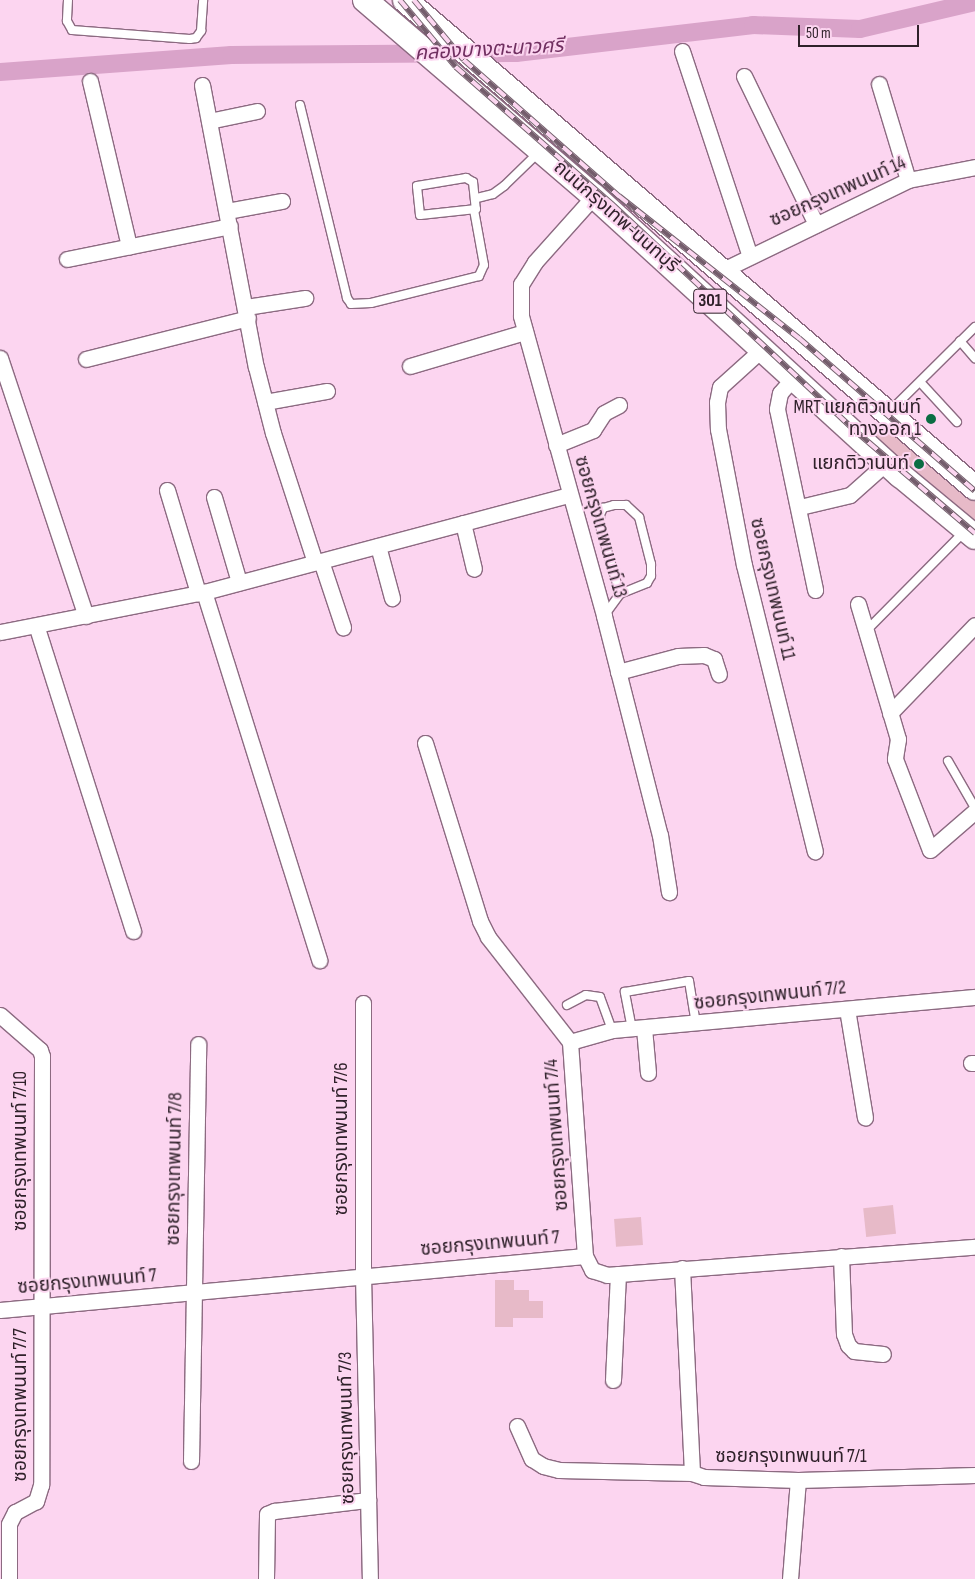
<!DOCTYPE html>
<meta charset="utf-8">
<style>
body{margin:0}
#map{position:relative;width:975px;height:1579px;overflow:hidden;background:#fcd5f0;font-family:"Sofia Sans Condensed","Noto Sans Thai",sans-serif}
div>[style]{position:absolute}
.canal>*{height:18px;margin:-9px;padding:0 9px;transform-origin:9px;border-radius:9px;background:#d9a3c9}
.building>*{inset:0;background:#e7bac8;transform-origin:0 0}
.roads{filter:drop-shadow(1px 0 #8c6a81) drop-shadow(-1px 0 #8c6a81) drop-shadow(0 1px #8c6a81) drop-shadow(0 -1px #8c6a81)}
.lane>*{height:8px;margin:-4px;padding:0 4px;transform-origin:4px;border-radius:4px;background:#fff}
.street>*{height:15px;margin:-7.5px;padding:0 7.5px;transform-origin:7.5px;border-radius:7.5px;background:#fff}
.primary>*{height:24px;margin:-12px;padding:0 12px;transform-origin:12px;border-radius:12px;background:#fff}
.rail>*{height:5.5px;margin-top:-2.75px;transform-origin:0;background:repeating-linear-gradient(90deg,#fcd5f0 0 11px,#745d6c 0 22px);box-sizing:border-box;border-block:1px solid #745d6c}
.dots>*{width:14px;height:14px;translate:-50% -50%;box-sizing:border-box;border:2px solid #fcd5f0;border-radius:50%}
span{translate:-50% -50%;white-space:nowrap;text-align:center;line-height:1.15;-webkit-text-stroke:4px #fcd5f0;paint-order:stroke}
.shield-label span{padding:1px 4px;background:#fcd5f0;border:1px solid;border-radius:4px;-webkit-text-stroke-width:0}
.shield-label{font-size:18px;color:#2f212a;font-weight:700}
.street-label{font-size:19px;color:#2f212a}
.poi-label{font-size:19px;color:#2f212a}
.right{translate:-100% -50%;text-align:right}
.water-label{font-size:20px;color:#702f60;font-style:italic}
.scale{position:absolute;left:798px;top:25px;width:121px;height:22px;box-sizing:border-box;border:2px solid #2f212a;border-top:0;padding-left:6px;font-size:15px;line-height:18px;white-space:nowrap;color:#2f212a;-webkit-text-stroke:4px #fcd5f0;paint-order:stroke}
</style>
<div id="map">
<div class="canal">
<div style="left:0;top:72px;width:232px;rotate:-4.2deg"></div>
<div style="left:231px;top:55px;width:285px;rotate:-0.4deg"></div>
<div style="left:516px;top:53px;width:239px;rotate:-6.7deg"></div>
<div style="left:753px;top:25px;width:107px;rotate:2.1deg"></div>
<div style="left:860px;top:29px;width:118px;rotate:-13.2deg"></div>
</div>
<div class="building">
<div style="clip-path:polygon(894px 411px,975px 481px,975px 542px,863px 447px)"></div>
<div style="left:893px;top:1205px;width:29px;height:30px;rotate:84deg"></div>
<div style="left:641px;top:1217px;width:28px;height:27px;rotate:86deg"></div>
<div style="clip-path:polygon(495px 1280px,514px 1280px,514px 1290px,529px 1290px,529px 1301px,543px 1301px,543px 1318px,513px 1318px,513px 1327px,495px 1327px)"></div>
</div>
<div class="roads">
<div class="lane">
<div style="left:68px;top:0;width:21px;rotate:93deg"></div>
<div style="left:67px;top:21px;width:10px;rotate:61deg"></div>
<div style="left:72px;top:30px;width:118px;rotate:4.4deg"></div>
<div style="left:190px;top:39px;width:6px;rotate:-9deg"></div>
<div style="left:196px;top:38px;width:9px;rotate:-54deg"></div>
<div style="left:201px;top:31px;width:31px;rotate:-86deg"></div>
<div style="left:300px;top:105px;width:199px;rotate:76.3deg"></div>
<div style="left:347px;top:298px;width:7px;rotate:56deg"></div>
<div style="left:351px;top:304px;width:20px;rotate:-3deg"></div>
<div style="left:371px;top:303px;width:111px;rotate:-14deg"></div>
<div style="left:479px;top:276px;width:12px;rotate:-66deg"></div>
<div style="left:484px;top:265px;width:56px;rotate:-100.3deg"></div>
<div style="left:466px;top:178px;width:8px;rotate:30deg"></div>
<div style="left:473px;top:182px;width:27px;rotate:84deg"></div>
<div style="left:476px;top:209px;width:56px;rotate:173.9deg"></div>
<div style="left:420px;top:215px;width:29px;rotate:-96deg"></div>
<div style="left:417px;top:186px;width:50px;rotate:-9.3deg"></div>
<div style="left:477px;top:198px;width:16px;rotate:-14deg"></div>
<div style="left:493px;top:194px;width:14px;rotate:-36deg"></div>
<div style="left:504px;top:186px;width:49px;rotate:-44.2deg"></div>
<div style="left:960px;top:341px;width:23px;rotate:49deg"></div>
<div style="left:921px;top:383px;width:53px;rotate:47.3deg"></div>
<div style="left:889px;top:412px;width:121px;rotate:-44.7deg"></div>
<div style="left:604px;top:616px;width:27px;rotate:-54deg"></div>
<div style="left:620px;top:594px;width:67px;rotate:-106.5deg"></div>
<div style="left:601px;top:530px;width:15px;rotate:-94deg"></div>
<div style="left:600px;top:515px;width:8px;rotate:-67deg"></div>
<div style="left:603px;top:508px;width:11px;rotate:-15deg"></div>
<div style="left:614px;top:505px;width:12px"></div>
<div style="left:626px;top:505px;width:18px;rotate:43deg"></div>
<div style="left:639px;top:517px;width:49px;rotate:75.7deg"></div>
<div style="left:651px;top:564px;width:12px;rotate:90deg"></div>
<div style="left:651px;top:576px;width:8px;rotate:120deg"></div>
<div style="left:647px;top:583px;width:29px;rotate:158deg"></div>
<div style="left:867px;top:630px;width:138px;rotate:-45.3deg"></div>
<div style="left:948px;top:761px;width:54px;rotate:60.1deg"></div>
<div style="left:567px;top:1005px;width:21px;rotate:-28deg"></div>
<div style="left:586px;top:995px;width:14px;rotate:8deg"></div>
<div style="left:600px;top:997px;width:35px;rotate:70deg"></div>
<div style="left:632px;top:1029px;width:38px;rotate:-101deg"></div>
<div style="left:625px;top:992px;width:65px;rotate:-9.8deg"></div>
<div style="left:689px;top:981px;width:44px;rotate:80.8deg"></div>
</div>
<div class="street">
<div style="left:682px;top:51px;width:214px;rotate:71.7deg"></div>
<div style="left:744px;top:76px;width:165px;rotate:64.1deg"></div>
<div style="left:90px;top:81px;width:170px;rotate:76.7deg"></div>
<div style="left:879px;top:84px;width:100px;rotate:73.2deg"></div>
<div style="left:202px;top:85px;width:287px;rotate:79.2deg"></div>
<div style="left:256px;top:367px;width:68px;rotate:75.6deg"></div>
<div style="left:273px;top:433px;width:136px;rotate:72deg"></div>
<div style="left:209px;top:121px;width:49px;rotate:-11.8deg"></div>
<div style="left:594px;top:196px;width:89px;rotate:131.8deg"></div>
<div style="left:535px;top:262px;width:26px;rotate:122deg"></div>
<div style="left:521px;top:284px;width:32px;rotate:90deg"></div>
<div style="left:521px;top:316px;width:311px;rotate:74.5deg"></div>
<div style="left:604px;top:616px;width:226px;rotate:75.7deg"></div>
<div style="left:660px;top:835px;width:58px;rotate:81deg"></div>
<div style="left:227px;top:211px;width:56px;rotate:-10.3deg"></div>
<div style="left:67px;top:259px;width:166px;rotate:-11.4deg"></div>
<div style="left:723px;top:270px;width:206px;rotate:-25.9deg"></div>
<div style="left:908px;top:180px;width:68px;rotate:-11deg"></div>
<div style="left:246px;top:307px;width:60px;rotate:-8.7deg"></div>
<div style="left:761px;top:350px;width:55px;rotate:137.9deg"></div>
<div style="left:720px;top:387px;width:15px;rotate:101deg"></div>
<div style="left:717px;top:402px;width:27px;rotate:88deg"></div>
<div style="left:718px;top:429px;width:138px;rotate:79.2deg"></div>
<div style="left:744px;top:565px;width:295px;rotate:76.1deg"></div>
<div style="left:0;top:358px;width:272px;rotate:71.6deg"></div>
<div style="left:86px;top:359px;width:167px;rotate:-14.2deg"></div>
<div style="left:410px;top:366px;width:120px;rotate:-16.5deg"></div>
<div style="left:794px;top:377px;width:21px;rotate:131deg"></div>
<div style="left:780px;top:393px;width:16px;rotate:101deg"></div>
<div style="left:777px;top:409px;width:185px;rotate:78.1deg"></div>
<div style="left:265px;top:402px;width:63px;rotate:-10.1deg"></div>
<div style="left:556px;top:445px;width:40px;rotate:-22deg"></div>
<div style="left:593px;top:430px;width:20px;rotate:-57deg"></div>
<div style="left:604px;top:413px;width:17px;rotate:-28deg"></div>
<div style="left:167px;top:490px;width:108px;rotate:73.2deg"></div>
<div style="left:214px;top:497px;width:89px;rotate:73.6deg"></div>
<div style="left:800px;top:507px;width:51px;rotate:-13.5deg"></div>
<div style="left:850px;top:495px;width:50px;rotate:-41.7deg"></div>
<div style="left:463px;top:523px;width:47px;rotate:76.6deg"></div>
<div style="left:378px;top:546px;width:54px;rotate:74.9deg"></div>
<div style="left:321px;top:561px;width:70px;rotate:71.6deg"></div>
<div style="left:204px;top:592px;width:386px;rotate:72.6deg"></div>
<div style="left:858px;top:604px;width:141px;rotate:73.5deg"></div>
<div style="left:898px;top:739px;width:20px;rotate:99deg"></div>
<div style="left:895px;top:759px;width:97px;rotate:69deg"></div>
<div style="left:930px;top:850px;width:60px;rotate:-40.9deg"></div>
<div style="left:37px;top:628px;width:318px;rotate:72.4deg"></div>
<div style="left:0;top:632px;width:208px;rotate:-11.1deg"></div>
<div style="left:204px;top:592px;width:378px;rotate:-14.9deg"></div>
<div style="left:618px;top:672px;width:62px;rotate:-14.9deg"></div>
<div style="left:678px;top:656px;width:26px;rotate:-2deg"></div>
<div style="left:704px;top:655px;width:11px;rotate:22deg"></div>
<div style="left:714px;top:659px;width:16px;rotate:72deg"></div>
<div style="left:890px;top:713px;width:122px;rotate:-46deg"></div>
<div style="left:425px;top:743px;width:186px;rotate:72.8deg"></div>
<div style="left:480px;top:921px;width:18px;rotate:63deg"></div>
<div style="left:488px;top:937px;width:133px;rotate:52deg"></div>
<div style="left:570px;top:1042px;width:215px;rotate:86deg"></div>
<div style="left:363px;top:1003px;width:272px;rotate:90deg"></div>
<div style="left:363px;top:1275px;width:304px;rotate:88.7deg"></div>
<div style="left:847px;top:1009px;width:110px;rotate:80.6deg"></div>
<div style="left:0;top:1015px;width:53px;rotate:41.2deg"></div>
<div style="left:40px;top:1050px;width:6px;rotate:72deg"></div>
<div style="left:42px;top:1056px;width:429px;rotate:90.1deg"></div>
<div style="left:41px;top:1485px;width:17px;rotate:107deg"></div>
<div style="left:36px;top:1501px;width:24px;rotate:152deg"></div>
<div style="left:15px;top:1512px;width:13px;rotate:117deg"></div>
<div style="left:9px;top:1524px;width:55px;rotate:90deg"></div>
<div style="left:644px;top:1028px;width:45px;rotate:84.9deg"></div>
<div style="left:570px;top:1042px;width:44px;rotate:-15.9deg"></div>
<div style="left:612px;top:1030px;width:364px;rotate:-5.2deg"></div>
<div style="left:971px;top:1063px;width:4px"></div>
<div style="left:841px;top:1256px;width:78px;rotate:87.8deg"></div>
<div style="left:844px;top:1334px;width:12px;rotate:70deg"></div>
<div style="left:848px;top:1345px;width:8px;rotate:45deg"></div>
<div style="left:854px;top:1351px;width:29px;rotate:6deg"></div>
<div style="left:682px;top:1268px;width:205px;rotate:87.2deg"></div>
<div style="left:692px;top:1473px;width:13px;rotate:18deg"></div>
<div style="left:704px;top:1477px;width:94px;rotate:1.8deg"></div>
<div style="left:798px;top:1480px;width:177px;rotate:-1.6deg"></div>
<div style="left:0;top:1310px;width:587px;rotate:-5.27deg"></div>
<div style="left:585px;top:1256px;width:16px;rotate:63deg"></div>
<div style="left:592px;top:1270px;width:16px;rotate:18deg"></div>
<div style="left:607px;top:1275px;width:369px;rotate:-4.4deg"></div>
<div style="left:613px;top:1380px;width:106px;rotate:-87.3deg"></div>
<div style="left:517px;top:1426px;width:36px;rotate:66deg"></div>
<div style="left:532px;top:1459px;width:13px;rotate:32deg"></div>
<div style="left:543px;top:1466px;width:16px;rotate:14deg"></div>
<div style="left:559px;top:1470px;width:133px;rotate:1.3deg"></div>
<div style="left:191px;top:1461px;width:417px;rotate:-89deg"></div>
<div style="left:266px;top:1579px;width:65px;rotate:-89.1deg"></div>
<div style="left:267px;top:1514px;width:8px;rotate:-23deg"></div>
<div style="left:274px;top:1511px;width:95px;rotate:-6.7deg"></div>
<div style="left:790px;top:1579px;width:99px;rotate:-85.4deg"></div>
</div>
<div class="primary">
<div style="left:365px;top:0;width:301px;rotate:40.6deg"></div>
<div style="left:594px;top:196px;width:414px;rotate:42.4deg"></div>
<div style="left:900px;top:475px;width:97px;rotate:39.6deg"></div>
<div style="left:405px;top:0;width:750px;rotate:40.57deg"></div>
</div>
</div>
<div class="rail">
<div style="left:400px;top:0;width:87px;rotate:50.1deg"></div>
<div style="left:456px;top:67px;width:208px;rotate:41.3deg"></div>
<div style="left:612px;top:204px;width:328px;rotate:43deg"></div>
<div style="left:852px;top:428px;width:162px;rotate:40.5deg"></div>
<div style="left:414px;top:0;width:78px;rotate:50.2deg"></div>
<div style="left:464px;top:60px;width:206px;rotate:41.3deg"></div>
<div style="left:619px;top:196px;width:229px;rotate:38.3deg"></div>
<div style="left:799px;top:338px;width:233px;rotate:41deg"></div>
</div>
<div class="dots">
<div style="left:931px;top:419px;background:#0a6d43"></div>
<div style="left:919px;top:464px;background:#0a6d43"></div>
</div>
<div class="shield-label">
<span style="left:710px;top:301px">301</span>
</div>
<div class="street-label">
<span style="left:838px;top:192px;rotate:-24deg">ซอยกรุงเทพนนท์ 14</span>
<span style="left:616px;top:217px;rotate:41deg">ถนนกรุงเทพ-นนทบุรี</span>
<span style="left:600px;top:527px;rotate:74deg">ซอยกรุงเทพนนท์ 13</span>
<span style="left:772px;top:589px;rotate:77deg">ซอยกรุงเทพนนท์ 11</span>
<span style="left:770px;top:996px;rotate:-6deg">ซอยกรุงเทพนนท์ 7/2</span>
<span style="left:557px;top:1135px;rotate:-94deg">ซอยกรุงเทพนนท์ 7/4</span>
<span style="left:342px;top:1139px;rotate:-90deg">ซอยกรุงเทพนนท์ 7/6</span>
<span style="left:21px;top:1151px;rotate:-90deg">ซอยกรุงเทพนนท์ 7/10</span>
<span style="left:175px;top:1169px;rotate:-89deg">ซอยกรุงเทพนนท์ 7/8</span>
<span style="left:490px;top:1244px;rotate:-5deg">ซอยกรุงเทพนนท์ 7</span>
<span style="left:87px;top:1282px;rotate:-5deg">ซอยกรุงเทพนนท์ 7</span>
<span style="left:21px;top:1405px;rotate:-90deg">ซอยกรุงเทพนนท์ 7/7</span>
<span style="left:347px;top:1428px;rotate:-91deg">ซอยกรุงเทพนนท์ 7/3</span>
<span style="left:791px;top:1457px">ซอยกรุงเทพนนท์ 7/1</span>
</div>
<div class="poi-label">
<span class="right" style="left:921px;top:419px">MRT แยกติวานนท์<br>ทางออก 1</span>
<span class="right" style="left:909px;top:464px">แยกติวานนท์</span>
</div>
<div class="water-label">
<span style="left:489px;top:50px;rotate:-3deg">คลองบางตะนาวศรี</span>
</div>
<div class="scale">50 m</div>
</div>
